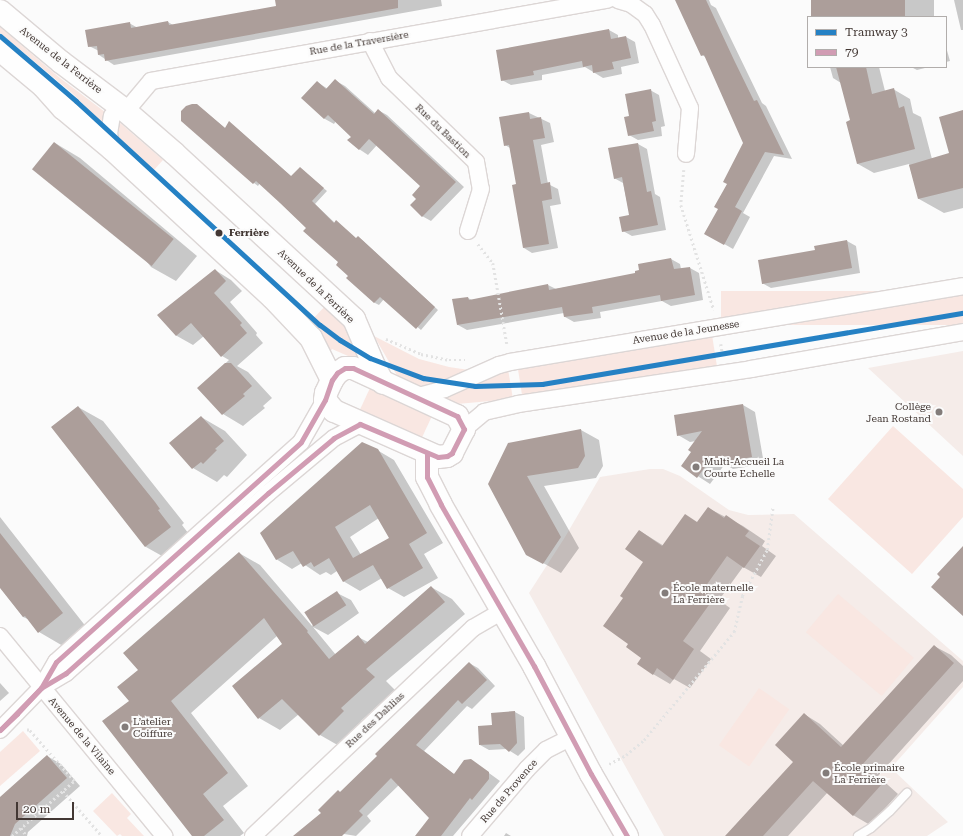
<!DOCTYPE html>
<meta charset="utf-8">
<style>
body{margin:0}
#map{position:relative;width:963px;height:836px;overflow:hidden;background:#fbfbfb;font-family:"Roboto Serif",serif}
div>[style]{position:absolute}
.built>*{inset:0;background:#f5ece9}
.green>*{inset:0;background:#f9e7e2;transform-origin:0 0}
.shadow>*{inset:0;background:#0003;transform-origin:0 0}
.building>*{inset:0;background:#ac9e9a;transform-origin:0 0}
.path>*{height:2.5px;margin-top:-1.25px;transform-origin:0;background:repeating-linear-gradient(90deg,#e3e3e3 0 2px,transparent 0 5px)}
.roads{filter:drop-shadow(1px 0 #dcd6d5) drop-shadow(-1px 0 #dcd6d5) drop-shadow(0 1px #dcd6d5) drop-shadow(0 -1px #dcd6d5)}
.lane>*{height:8px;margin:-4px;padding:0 4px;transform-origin:4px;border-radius:4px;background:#fefefe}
.street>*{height:16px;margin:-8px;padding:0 8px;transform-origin:8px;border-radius:8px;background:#fefefe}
.secondary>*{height:22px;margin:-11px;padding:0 11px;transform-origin:11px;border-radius:11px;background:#fefefe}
.bus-1>*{height:5px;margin:-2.5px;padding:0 2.5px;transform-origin:2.5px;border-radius:2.5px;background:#d19cb3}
.tram-1>*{height:5px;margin:-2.5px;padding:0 2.5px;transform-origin:2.5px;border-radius:2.5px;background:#2581c4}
.dots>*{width:11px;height:11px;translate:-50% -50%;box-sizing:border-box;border:2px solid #fbfbfb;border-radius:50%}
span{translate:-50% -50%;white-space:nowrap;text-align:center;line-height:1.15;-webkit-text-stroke:4px #fbfbfb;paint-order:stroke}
.street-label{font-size:10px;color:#433834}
.stop-label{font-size:10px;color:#433834;font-weight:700}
.left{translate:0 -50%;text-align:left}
.poi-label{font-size:10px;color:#433834}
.right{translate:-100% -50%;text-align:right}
.legend{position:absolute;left:807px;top:16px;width:140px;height:52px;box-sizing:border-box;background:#fbfbfb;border:1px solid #b1adab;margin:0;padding:5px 7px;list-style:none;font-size:12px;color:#433834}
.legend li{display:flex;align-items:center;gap:8px;height:20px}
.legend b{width:20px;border:1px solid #b1adab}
.scale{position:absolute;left:16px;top:802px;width:58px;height:18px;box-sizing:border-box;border:2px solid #433834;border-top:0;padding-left:5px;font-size:12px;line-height:14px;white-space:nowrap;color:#433834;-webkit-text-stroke:3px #fbfbfb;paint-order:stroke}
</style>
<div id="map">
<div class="built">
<div style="clip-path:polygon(963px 351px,963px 456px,868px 368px)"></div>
<div style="clip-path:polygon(650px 469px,663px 469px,680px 476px,729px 510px,748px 515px,794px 514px,963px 661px,963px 687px,891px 768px,948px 822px,927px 836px,664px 836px,529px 593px,565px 537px,600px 477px)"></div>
</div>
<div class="green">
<div style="clip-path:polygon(0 27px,60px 78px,109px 115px,106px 127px,72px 93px,0 33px)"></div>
<div style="clip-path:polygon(119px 122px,163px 160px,153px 171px,119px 140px)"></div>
<div style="left:963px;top:291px;width:34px;height:242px;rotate:90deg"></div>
<div style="clip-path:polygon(329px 302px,341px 315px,371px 366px,332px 349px,327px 357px,309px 323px)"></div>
<div style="left:712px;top:335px;width:32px;height:197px;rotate:81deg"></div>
<div style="clip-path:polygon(374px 336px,419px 359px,449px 367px,469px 370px,459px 376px,431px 385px,416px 387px,399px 379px)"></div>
<div style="clip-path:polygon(508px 369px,513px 399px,457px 404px,442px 398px)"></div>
<div style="left:370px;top:388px;width:68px;height:25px;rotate:25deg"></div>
<div style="clip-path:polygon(893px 426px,963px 489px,963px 517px,912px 574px,828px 499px)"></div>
<div style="left:838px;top:594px;width:99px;height:50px;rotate:40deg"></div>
<div style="left:759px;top:688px;width:37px;height:70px;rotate:35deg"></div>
<div style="clip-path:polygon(23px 731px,40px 751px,0 786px,0 752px)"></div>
<div style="clip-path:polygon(112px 793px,131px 814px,127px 818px,144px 836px,122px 836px,120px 834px,117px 836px,93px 811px)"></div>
</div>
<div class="shadow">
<div style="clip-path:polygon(276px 0,441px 0,442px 6px,114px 65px,99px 55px,99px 51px,89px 46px,129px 23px,138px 28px,168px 22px,173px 25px,277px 7px)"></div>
<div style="clip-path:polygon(676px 0,709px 0,711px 5px,716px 8px,762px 103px,766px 106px,792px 159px,774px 156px,743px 213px,750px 217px,733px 249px,705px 233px,719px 209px,744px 143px,707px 58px,702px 55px)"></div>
<div style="left:812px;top:0;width:122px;height:18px"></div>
<div style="clip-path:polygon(954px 0,963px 0,963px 30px,961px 30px)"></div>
<div style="clip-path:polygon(609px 30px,618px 35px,618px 38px,626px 37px,635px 42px,639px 63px,621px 67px,622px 74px,603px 78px,585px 67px,542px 75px,542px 80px,511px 85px,502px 80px)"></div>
<div style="clip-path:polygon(946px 47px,950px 61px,946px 62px)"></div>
<div style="clip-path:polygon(830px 67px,879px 67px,885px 91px,893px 89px,910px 99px,913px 113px,921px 117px,932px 159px,950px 154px,963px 111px,963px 208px,944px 213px,919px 199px,909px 164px,874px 173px,858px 164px,847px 122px,852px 121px,841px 83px,833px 78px)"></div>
<div style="clip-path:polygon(911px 67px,929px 67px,917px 70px)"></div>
<div style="clip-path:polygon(336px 81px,345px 86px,375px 113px,378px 110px,387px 115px,464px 187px,431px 221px,422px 216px,421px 186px,377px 145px,368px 155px,359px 149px,353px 137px,336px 121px,334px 124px,325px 119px,303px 98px,317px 82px,328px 89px)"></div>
<div style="clip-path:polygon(650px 90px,659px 95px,665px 126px,661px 127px,662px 136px,638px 140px,629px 135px,630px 117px)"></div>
<div style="clip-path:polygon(201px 108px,225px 128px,233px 125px,292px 177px,300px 168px,327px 191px,315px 204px,335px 223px,356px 239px,362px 240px,438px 310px,421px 330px,384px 299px,379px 305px,375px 303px,348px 278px,350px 276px,339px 262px,307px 228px,260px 183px,258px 186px,254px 183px)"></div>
<div style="clip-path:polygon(529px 113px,550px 123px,554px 142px,541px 145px,548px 184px,558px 189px,561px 204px,550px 206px,558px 248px,532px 253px,524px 248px,517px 185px,510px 148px,505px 145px)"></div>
<div style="clip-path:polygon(55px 143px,80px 158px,197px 256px,176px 281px,151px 267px)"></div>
<div style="clip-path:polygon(638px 144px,647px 149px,655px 194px,660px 197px,666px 230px,632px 236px,623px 231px,630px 216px,623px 183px,614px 178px)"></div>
<div style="clip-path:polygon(847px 241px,856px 246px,860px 273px,771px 288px,762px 283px,816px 251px)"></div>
<div style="clip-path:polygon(671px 259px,680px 264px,681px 269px,690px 268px,699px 273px,703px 300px,671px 306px,662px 301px,600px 312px,601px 318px,574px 322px,565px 317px,564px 313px,467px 330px,458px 325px,454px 300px,468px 298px,472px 300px,548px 285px,556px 289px,637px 274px)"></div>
<div style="clip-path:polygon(215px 270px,231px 280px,242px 291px,230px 302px,257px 333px,256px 335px,263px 343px,237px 366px,248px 372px,272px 398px,263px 406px,265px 408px,243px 426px,223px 414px,199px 388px,229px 360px,222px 356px,204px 336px,193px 345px,177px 336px,158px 315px)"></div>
<div style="clip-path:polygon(743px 405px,755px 412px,764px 464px,733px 469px,725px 464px,710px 484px,682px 466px,692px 452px,696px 441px,690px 442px,678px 435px)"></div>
<div style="clip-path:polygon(78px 407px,103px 421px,184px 523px,182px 525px,195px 542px,171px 561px,146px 547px,53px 427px)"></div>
<div style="clip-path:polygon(201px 417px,225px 431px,247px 455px,227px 477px,224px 475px,217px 482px,193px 468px,171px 444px)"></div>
<div style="clip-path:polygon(581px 430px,599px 440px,603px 466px,596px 478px,544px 486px,579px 548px,561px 573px,527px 554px,489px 484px)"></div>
<div style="clip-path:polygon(evenodd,377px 450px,394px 460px,443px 543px,424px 554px,438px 578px,404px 597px,388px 588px,382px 578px,360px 591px,343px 581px,337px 571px,331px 575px,326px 572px,320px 575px,302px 563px,292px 569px,276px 559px,377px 450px,379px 518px,391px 538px,361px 555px,350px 537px,379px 518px)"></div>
<div style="clip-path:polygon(708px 508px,743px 526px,765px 541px,762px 546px,776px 556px,761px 577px,743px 567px,719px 600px,730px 608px,700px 651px,711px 659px,690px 688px,674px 679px,670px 684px,653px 674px,643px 658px,630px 644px,625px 598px,645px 562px,640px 531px,664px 546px,698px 523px)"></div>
<div style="clip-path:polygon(0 517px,87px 628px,63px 646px,39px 632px,30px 620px,23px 617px,0 587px)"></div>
<div style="clip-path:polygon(239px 553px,260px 565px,312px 626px,337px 593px,351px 600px,359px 613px,328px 635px,313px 627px,336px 655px,358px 637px,368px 642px,431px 587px,452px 599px,465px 614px,386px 681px,395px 690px,361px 721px,364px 724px,341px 747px,320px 735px,299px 714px,280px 730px,259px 718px,283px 644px,277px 636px,191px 713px,248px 786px,223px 806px,244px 833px,240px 836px,193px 836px,130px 701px,139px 670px)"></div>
<div style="clip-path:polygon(934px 646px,951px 655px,963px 666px,963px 681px,878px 776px,898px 794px,870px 825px,853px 815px,828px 792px,788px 836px,727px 836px,794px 762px,804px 714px,820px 724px,844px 746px)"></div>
<div style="clip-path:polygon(469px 663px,478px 668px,495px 686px,472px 709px,467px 706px,424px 751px,455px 775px,471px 760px,500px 781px,453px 836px,416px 836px,430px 818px,399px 785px,367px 816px,371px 821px,356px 836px,344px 834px,294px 836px,322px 813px)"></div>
<div style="clip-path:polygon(0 683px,9px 693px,0 701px)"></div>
<div style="clip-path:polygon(515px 712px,524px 717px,525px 749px,518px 756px,507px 749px,489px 750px,480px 745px,493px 726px,492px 714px)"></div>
<div style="clip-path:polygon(47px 756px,61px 764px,80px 786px,28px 832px,27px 836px,0 836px,0 798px)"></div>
<div style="clip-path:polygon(506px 833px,511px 836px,504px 836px)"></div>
</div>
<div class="building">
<div style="clip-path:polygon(275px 0,398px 0,398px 8px,105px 61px,104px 54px,98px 55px,97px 46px,88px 47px,85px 30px,130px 22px,131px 28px,168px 21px,169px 25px,276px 6px)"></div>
<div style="clip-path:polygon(675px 0,706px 0,734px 60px,754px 101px,757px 100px,784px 155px,765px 152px,735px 207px,742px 211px,724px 245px,704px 234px,718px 209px,714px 207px,727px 184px,723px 182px,743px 143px,704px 55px,701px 56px)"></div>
<div style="left:811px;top:0;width:94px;height:18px"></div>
<div style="clip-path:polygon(609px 29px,611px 39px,626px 36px,631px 58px,612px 62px,614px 69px,593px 73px,592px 65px,583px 67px,582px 61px,533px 71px,534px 75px,501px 81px,496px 50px)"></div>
<div style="clip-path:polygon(836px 67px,866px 67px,872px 94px,894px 88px,899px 108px,904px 106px,915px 149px,857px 164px,846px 122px,850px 120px)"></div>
<div style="clip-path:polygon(335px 79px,374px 114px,378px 109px,456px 182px,422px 217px,410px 205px,416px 199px,412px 195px,420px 186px,369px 139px,359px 150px,347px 140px,351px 137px,328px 115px,324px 119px,301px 98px,317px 81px,326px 89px)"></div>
<div style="clip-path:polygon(651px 89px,656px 121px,652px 122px,654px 131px,628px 136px,624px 117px,629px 116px,625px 94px)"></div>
<div style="clip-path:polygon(192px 104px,197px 104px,225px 128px,229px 121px,291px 176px,300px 167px,324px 188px,312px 201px,334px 223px,336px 220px,356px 238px,358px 236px,435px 307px,416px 329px,380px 297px,374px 303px,346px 278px,348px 276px,336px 265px,338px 262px,303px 231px,306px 228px,280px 203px,256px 181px,253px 184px,181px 121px,181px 111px,186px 106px)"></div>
<div style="clip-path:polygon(963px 110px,963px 188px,918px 199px,909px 165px,949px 153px,939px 117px)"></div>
<div style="clip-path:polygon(529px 112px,530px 119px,541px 117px,545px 138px,533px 140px,541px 184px,550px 182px,552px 199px,542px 201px,549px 244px,523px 248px,512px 185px,516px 184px,509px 145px,504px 146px,499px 117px)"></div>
<div style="left:54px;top:142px;width:154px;height:35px;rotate:39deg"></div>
<div style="clip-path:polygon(638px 143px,647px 192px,651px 191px,658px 225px,622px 232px,619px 217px,629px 215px,622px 177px,614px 179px,608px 148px)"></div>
<div style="clip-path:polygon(847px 240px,852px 268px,762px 284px,758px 260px,815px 250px,814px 246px)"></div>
<div style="clip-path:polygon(671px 258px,674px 269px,690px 267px,695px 295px,661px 301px,660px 295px,592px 307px,593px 313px,564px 317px,562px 307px,457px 325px,452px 299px,468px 297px,469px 300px,548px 284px,549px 290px,635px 273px,635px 271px,639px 270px,638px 264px)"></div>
<div style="clip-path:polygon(215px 269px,226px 281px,214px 293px,242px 323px,240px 325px,247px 333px,221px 357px,191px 323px,176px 336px,157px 315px)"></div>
<div style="clip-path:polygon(225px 363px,231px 363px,252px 386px,243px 394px,245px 396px,222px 415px,197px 388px)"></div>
<div style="clip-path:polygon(743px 404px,752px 457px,720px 463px,712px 457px,697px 478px,681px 466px,691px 452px,688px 450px,702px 431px,677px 436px,674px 415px)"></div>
<div style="clip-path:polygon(78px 406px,155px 502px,160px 509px,158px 510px,171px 527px,145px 547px,51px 427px)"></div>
<div style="clip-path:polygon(201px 416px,224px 441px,215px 449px,217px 450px,203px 464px,201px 462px,192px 469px,169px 443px)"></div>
<div style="clip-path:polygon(581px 429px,585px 456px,578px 468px,527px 476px,561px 537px,543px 564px,526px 555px,488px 484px,508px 443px)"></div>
<div style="clip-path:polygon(evenodd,362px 442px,378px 449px,427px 533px,409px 544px,423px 568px,387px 589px,373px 565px,343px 582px,329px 558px,314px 567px,311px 562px,303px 567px,293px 551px,276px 560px,260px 533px,362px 442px,370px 505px,389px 538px,353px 558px,335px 527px,370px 505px)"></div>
<div style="clip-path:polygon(708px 507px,724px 518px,726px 515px,749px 531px,745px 536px,760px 546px,744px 568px,727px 556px,703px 590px,714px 598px,683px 641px,694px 649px,673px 680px,657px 668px,653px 675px,637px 664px,641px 658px,626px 647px,628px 644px,603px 626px,623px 598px,620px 596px,643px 562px,625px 549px,639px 530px,662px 546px,685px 514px,697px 522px)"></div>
<div style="clip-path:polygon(0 533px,63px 613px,38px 633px,25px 616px,23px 617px,0 588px)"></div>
<div style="clip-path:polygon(963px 546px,963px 616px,931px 587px,940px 577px,937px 574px)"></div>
<div style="clip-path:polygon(239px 552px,308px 631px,307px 632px,329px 659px,358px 635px,365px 644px,431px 586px,445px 602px,366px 669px,375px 677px,341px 708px,344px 711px,319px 736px,282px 699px,258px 719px,232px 686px,282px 644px,264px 618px,171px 701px,228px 773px,203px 794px,224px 820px,204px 836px,192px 836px,102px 721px,129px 701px,117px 687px,138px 670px,123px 653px)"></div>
<div style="left:337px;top:591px;width:17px;height:39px;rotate:57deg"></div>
<div style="clip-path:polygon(934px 645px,954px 663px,862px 765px,882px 784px,853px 816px,813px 781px,763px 836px,725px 836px,793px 762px,775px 745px,804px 713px,841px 747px)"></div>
<div style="clip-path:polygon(469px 662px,487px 680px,462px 704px,458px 700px,416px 745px,454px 774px,464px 760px,471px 759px,489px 772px,489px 779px,472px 800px,470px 798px,441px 836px,415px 836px,429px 818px,391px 778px,359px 811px,363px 815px,342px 836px,293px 836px,321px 813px,318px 810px,338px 790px,340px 792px,377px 756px,375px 754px)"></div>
<div style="clip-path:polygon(515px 711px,517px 743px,509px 752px,500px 744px,479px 745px,478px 726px,492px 725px,491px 713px)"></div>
<div style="clip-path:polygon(47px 755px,67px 778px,15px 824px,10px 836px,0 836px,0 797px)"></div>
</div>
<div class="path">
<div style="left:684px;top:170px;width:35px;rotate:95deg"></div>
<div style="left:681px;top:205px;width:110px;rotate:72.6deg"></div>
<div style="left:478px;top:244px;width:24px;rotate:52deg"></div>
<div style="left:493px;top:263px;width:82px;rotate:80.2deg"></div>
<div style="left:386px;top:339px;width:38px;rotate:23deg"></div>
<div style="left:421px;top:354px;width:29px;rotate:12deg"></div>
<div style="left:449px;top:360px;width:16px"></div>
<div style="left:721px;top:344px;width:13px;rotate:81deg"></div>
<div style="left:609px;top:764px;width:19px;rotate:-28deg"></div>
<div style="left:626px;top:755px;width:23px;rotate:-40deg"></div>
<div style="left:644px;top:740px;width:141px;rotate:-50.2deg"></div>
<div style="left:734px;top:632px;width:37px;rotate:-77deg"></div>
<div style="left:742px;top:596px;width:52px;rotate:-61.5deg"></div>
<div style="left:767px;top:550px;width:44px;rotate:-82.2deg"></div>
<div style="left:63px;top:791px;width:60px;rotate:49.1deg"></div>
<div style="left:21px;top:828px;width:10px;rotate:53deg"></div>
<div style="left:12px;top:836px;width:83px;rotate:-41.6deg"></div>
<div style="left:74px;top:781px;width:68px;rotate:-131.4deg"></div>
<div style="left:29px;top:730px;width:4px;rotate:180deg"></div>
</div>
<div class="roads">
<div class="lane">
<div style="left:858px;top:836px;width:15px;rotate:-32deg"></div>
<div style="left:871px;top:828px;width:25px;rotate:-42deg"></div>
<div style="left:890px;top:811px;width:25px;rotate:-47deg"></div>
</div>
<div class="street">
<div style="left:618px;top:0;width:14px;rotate:17deg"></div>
<div style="left:631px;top:4px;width:17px;rotate:36deg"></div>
<div style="left:645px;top:14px;width:13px;rotate:58deg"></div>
<div style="left:652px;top:25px;width:91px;rotate:65.4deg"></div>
<div style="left:690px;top:108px;width:46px;rotate:95deg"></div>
<div style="left:370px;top:41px;width:42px;rotate:62.8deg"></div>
<div style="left:389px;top:78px;width:121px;rotate:44deg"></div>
<div style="left:476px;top:162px;width:27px;rotate:80deg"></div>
<div style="left:481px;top:189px;width:44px;rotate:107.2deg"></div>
<div style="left:112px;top:149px;width:15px;rotate:-101deg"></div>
<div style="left:109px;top:134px;width:18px;rotate:-81deg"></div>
<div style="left:112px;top:116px;width:13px;rotate:-39deg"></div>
<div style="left:122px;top:108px;width:9px;rotate:-18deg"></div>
<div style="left:131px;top:105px;width:31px;rotate:-50deg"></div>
<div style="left:151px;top:81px;width:464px;rotate:-10.1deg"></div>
<div style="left:415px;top:397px;width:31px;rotate:-15deg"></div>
<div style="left:445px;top:389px;width:59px;rotate:-24deg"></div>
<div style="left:499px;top:365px;width:11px;rotate:-15deg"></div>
<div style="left:510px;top:362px;width:459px;rotate:-9.5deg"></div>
<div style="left:464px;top:429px;width:26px;rotate:-40deg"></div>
<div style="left:484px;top:412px;width:35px;rotate:-13deg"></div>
<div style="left:518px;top:404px;width:236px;rotate:-8.5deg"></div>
<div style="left:751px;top:369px;width:215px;rotate:-9.9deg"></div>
<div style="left:0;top:636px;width:259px;rotate:50.6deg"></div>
<div style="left:41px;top:688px;width:29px;rotate:-31deg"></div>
<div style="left:66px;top:673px;width:271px;rotate:-41.7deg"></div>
<div style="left:268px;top:493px;width:86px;rotate:-39.8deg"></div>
<div style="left:334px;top:438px;width:30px;rotate:-28deg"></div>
<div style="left:0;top:730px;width:59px;rotate:-45.7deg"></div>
<div style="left:41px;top:688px;width:30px;rotate:-60deg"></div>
<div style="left:56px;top:662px;width:329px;rotate:-41.9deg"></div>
<div style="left:301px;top:442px;width:48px;rotate:-60.3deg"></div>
<div style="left:253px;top:836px;width:303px;rotate:-43.4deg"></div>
<div style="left:473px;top:628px;width:34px;rotate:-30deg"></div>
<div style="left:470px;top:836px;width:88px;rotate:-49.6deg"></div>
<div style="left:527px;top:769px;width:27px;rotate:-45deg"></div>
<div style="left:546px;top:750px;width:28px;rotate:-27deg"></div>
</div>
<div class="secondary">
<div style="left:0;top:11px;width:80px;rotate:39.9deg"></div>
<div style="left:61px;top:62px;width:76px;rotate:37deg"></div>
<div style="left:122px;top:108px;width:69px;rotate:40.9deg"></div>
<div style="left:174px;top:153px;width:245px;rotate:42.7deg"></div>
<div style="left:354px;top:319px;width:51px;rotate:66.9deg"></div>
<div style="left:374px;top:366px;width:19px;rotate:62deg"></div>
<div style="left:0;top:50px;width:56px;rotate:39.9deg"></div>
<div style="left:43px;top:86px;width:30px;rotate:48deg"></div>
<div style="left:63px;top:108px;width:64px;rotate:39.9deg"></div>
<div style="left:112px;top:149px;width:219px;rotate:42.8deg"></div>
<div style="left:273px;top:298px;width:55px;rotate:46.5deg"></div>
<div style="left:311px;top:338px;width:47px;rotate:63.4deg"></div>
<div style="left:345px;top:368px;width:8px"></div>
<div style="left:353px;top:368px;width:115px;rotate:24.8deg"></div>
<div style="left:457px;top:416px;width:15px;rotate:62deg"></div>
<div style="left:464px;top:429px;width:27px;rotate:117deg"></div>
<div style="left:452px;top:453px;width:6px;rotate:149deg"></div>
<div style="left:447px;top:456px;width:9px;rotate:174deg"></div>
<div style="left:438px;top:457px;width:114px;rotate:-156.1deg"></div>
<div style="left:334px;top:411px;width:14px;rotate:-129deg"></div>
<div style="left:325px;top:400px;width:7px;rotate:-82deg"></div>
<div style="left:326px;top:393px;width:14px;rotate:-65deg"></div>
<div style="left:332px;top:380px;width:9px;rotate:-54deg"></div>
<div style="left:337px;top:373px;width:9px;rotate:-32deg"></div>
<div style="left:427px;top:453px;width:24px;rotate:90deg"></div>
<div style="left:427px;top:477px;width:31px;rotate:63deg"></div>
<div style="left:441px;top:505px;width:186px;rotate:60deg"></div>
<div style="left:534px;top:666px;width:122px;rotate:62.2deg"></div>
<div style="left:591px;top:774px;width:72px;rotate:59.9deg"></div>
</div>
</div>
<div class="bus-1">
<div style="left:345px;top:368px;width:8px"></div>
<div style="left:353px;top:368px;width:115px;rotate:24.8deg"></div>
<div style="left:457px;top:416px;width:15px;rotate:62deg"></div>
<div style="left:464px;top:429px;width:27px;rotate:117deg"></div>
<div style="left:452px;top:453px;width:6px;rotate:149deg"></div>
<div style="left:447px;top:456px;width:9px;rotate:174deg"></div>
<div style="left:438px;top:457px;width:85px;rotate:-157.1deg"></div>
<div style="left:360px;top:424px;width:30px;rotate:152deg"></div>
<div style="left:334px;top:438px;width:86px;rotate:140.2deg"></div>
<div style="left:268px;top:493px;width:271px;rotate:138.3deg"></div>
<div style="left:66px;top:673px;width:29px;rotate:149deg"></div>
<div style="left:41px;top:688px;width:30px;rotate:-60deg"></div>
<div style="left:56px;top:662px;width:329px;rotate:-41.9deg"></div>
<div style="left:301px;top:442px;width:48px;rotate:-60.3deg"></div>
<div style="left:325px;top:400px;width:21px;rotate:-71deg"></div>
<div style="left:332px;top:380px;width:9px;rotate:-54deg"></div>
<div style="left:337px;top:373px;width:9px;rotate:-32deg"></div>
<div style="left:427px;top:453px;width:24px;rotate:90deg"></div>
<div style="left:427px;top:477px;width:31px;rotate:63deg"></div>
<div style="left:441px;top:505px;width:186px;rotate:60deg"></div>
<div style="left:534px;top:666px;width:122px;rotate:62.2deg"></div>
<div style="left:591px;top:774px;width:72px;rotate:59.9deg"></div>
<div style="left:41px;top:688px;width:35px;rotate:133deg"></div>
<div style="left:17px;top:714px;width:23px;rotate:137deg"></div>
<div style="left:0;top:730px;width:59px;rotate:-45.7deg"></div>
</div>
<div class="tram-1">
<div style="left:0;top:36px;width:100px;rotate:40.5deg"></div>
<div style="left:76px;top:101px;width:331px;rotate:42.6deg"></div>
<div style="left:320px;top:325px;width:25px;rotate:37deg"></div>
<div style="left:340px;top:340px;width:35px;rotate:31deg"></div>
<div style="left:370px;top:358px;width:57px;rotate:20.7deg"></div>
<div style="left:423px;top:378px;width:53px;rotate:8.7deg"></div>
<div style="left:475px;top:386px;width:67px;rotate:-1.7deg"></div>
<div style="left:542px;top:384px;width:427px;rotate:-9.6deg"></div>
</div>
<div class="dots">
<div style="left:219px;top:233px;background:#433834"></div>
<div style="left:939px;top:412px;background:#837c7a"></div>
<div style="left:696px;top:467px;background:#837c7a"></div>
<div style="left:665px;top:593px;background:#837c7a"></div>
<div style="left:125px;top:727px;background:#837c7a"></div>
<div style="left:826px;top:773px;background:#837c7a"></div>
</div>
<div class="street-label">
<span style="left:359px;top:43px;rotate:-10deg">Rue de la Traversière</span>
<span style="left:61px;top:60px;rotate:38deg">Avenue de la Ferrière</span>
<span style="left:443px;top:131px;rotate:44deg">Rue du Bastion</span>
<span style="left:316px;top:286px;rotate:44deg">Avenue de la Ferrière</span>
<span style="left:686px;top:332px;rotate:-9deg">Avenue de la Jeunesse</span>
<span style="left:375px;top:720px;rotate:-43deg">Rue des Dahlias</span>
<span style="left:82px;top:736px;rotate:50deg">Avenue de la Vilaine</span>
<span style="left:509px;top:791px;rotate:-49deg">Rue de Provence</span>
</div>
<div class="stop-label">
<span class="left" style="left:229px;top:233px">Ferrière</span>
</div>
<div class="poi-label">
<span class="right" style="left:931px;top:412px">Collège<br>Jean Rostand</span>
<span class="left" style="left:704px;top:467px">Multi-Accueil La<br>Courte Echelle</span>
<span class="left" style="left:673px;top:593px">École maternelle<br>La Ferrière</span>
<span class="left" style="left:133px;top:727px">L’atelier<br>Coiffure</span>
<span class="left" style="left:834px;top:773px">École primaire<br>La Ferrière</span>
</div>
<ul class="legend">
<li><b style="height:5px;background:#2581c4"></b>Tramway 3</li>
<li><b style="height:5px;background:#d19cb3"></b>79</li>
</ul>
<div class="scale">20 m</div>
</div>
